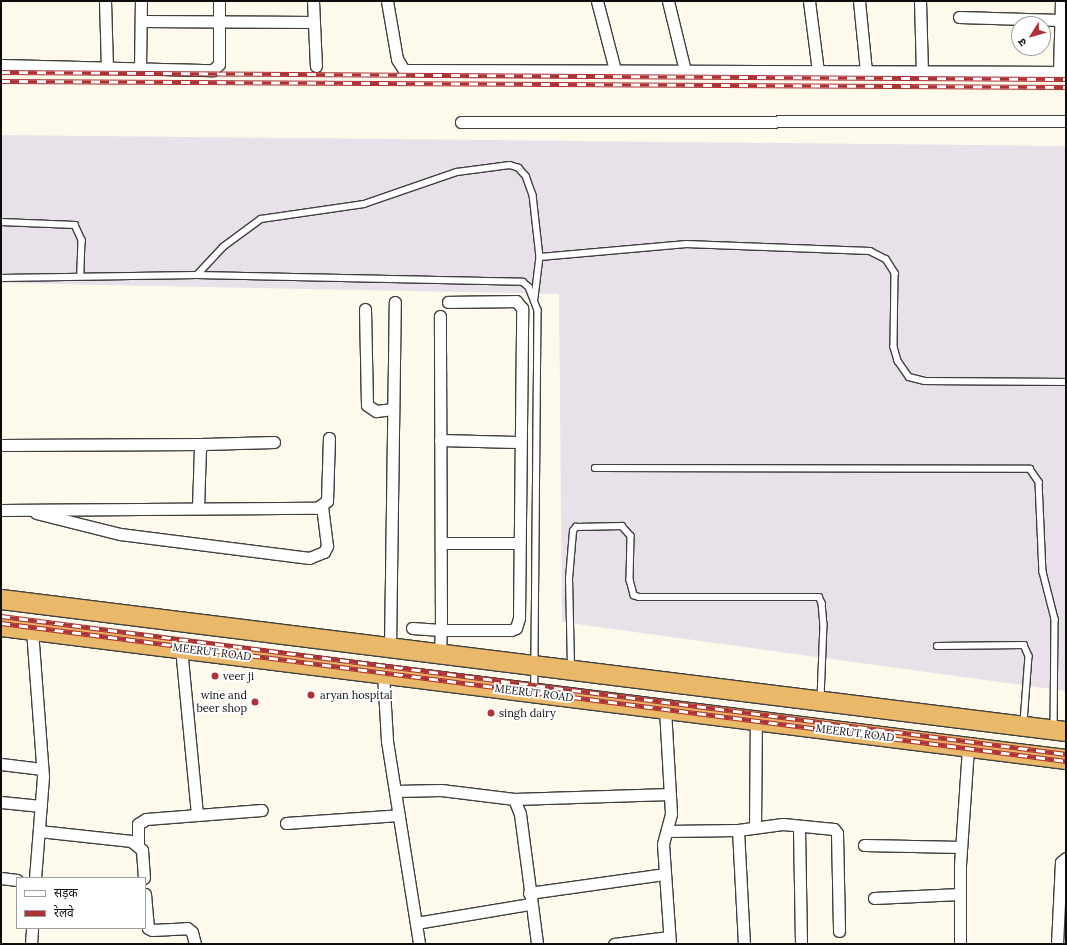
<!DOCTYPE html>
<meta charset="utf-8">
<style>
body{margin:0}
#map{position:relative;width:1067px;height:945px;overflow:hidden;background:#fdfaec;font-family:Lora,"Noto Sans Devanagari",serif}
div>[style]{position:absolute}
.industrial>*{inset:0;background:#e9e1ea}
.roads{filter:drop-shadow(1px 0 #3f3f3f) drop-shadow(-1px 0 #3f3f3f) drop-shadow(0 1px #3f3f3f) drop-shadow(0 -1px #3f3f3f)}
.service>*{height:5.5px;margin:-2.75px;padding:0 2.75px;transform-origin:2.75px;border-radius:2.75px;background:#fff}
.minor>*{height:11px;margin:-5.5px;padding:0 5.5px;transform-origin:5.5px;border-radius:5.5px;background:#fff}
.trunk>*{height:19px;margin:-9.5px;padding:0 9.5px;transform-origin:9.5px;border-radius:9.5px;background:#e9b868}
.rail>*{height:4.5px;margin-top:-2.25px;transform-origin:0;background:repeating-linear-gradient(90deg,#fff 0 9px,#ae3135 0 18px);box-sizing:border-box;border-block:1px solid #ae3135}
.dots>*{width:11px;height:11px;translate:-50% -50%;box-sizing:border-box;border:2px solid #fff;border-radius:50%}
span{translate:-50% -50%;white-space:nowrap;text-align:center;line-height:1.15;-webkit-text-stroke:4px #fff;paint-order:stroke}
.street-label{font-size:11px;color:#0c0c0c}
.poi-label{font-size:11px;color:#0c0c0c}
.left{translate:0 -50%;text-align:left}
.right{translate:-100% -50%;text-align:right}
.frame{position:absolute;inset:0;border:2px solid #0c0c0c;pointer-events:none}
.legend{position:absolute;left:16px;top:877px;width:130px;height:52px;box-sizing:border-box;background:#fff;border:1px solid #9e9e9e;margin:0;padding:5px 7px;list-style:none;font-size:12px;color:#0c0c0c}
.legend li{display:flex;align-items:center;gap:8px;height:20px}
.legend b{width:20px;border:1px solid #9e9e9e}
.north{position:absolute;left:1011px;top:16px;width:40px;height:40px;box-sizing:border-box;background:#fff;border:1px solid #9e9e9e;border-radius:50%;rotate:233deg;font-size:11px;font-weight:700;line-height:16px;text-align:center;color:#0c0c0c}
.north::after{content:'';display:block;margin:auto;width:14px;height:18px;background:#ae3135;clip-path:polygon(50% 0,100% 100%,50% 72%,0 100%)}
</style>
<div id="map">
<div class="industrial">
<div style="clip-path:polygon(1px 135px,1066px 146px,1066px 691px,562px 622px,559px 294px,1px 283px)"></div>
</div>
<div class="roads">
<div class="service">
<div style="left:1px;top:222px;width:74px;rotate:2.3deg"></div>
<div style="left:75px;top:225px;width:17px;rotate:65deg"></div>
<div style="left:82px;top:240px;width:36px;rotate:92deg"></div>
<div style="left:540px;top:257px;width:147px;rotate:-5.1deg"></div>
<div style="left:686px;top:244px;width:184px;rotate:2.2deg"></div>
<div style="left:870px;top:251px;width:18px;rotate:27deg"></div>
<div style="left:886px;top:259px;width:17px;rotate:57deg"></div>
<div style="left:895px;top:273px;width:74px;rotate:90.8deg"></div>
<div style="left:894px;top:347px;width:15px;rotate:74deg"></div>
<div style="left:898px;top:361px;width:19px;rotate:55deg"></div>
<div style="left:909px;top:377px;width:16px;rotate:14deg"></div>
<div style="left:925px;top:381px;width:141px;rotate:0.4deg"></div>
<div style="left:197px;top:275px;width:38px;rotate:-47deg"></div>
<div style="left:223px;top:247px;width:47px;rotate:-36.4deg"></div>
<div style="left:261px;top:219px;width:104px;rotate:-8.3deg"></div>
<div style="left:364px;top:204px;width:98px;rotate:-19deg"></div>
<div style="left:457px;top:172px;width:53px;rotate:-7.5deg"></div>
<div style="left:510px;top:165px;width:9px;rotate:18deg"></div>
<div style="left:519px;top:168px;width:11px;rotate:49deg"></div>
<div style="left:526px;top:176px;width:20px;rotate:70deg"></div>
<div style="left:533px;top:195px;width:62px;rotate:83.6deg"></div>
<div style="left:540px;top:257px;width:41px;rotate:97deg"></div>
<div style="left:1px;top:278px;width:196px;rotate:-0.9deg"></div>
<div style="left:197px;top:275px;width:326px;rotate:1.2deg"></div>
<div style="left:523px;top:282px;width:8px;rotate:40deg"></div>
<div style="left:529px;top:287px;width:25px;rotate:69deg"></div>
<div style="left:538px;top:310px;width:380px;rotate:90.5deg"></div>
<div style="left:595px;top:468px;width:435px;rotate:0.1deg"></div>
<div style="left:1030px;top:469px;width:16px;rotate:55deg"></div>
<div style="left:1039px;top:482px;width:90px;rotate:87.5deg"></div>
<div style="left:1043px;top:572px;width:49px;rotate:75.7deg"></div>
<div style="left:1055px;top:619px;width:108px;rotate:90.5deg"></div>
<div style="left:937px;top:646px;width:87px;rotate:-0.7deg"></div>
<div style="left:1024px;top:645px;width:12px;rotate:66deg"></div>
<div style="left:1029px;top:656px;width:67px;rotate:94.3deg"></div>
<div style="left:571px;top:667px;width:88px;rotate:-91.3deg"></div>
<div style="left:569px;top:579px;width:48px;rotate:-85.2deg"></div>
<div style="left:573px;top:531px;width:5px;rotate:-53deg"></div>
<div style="left:576px;top:527px;width:46px;rotate:-1.2deg"></div>
<div style="left:622px;top:526px;width:13px;rotate:48deg"></div>
<div style="left:631px;top:536px;width:44px;rotate:91.3deg"></div>
<div style="left:630px;top:580px;width:16px;rotate:75deg"></div>
<div style="left:634px;top:595px;width:5px;rotate:22deg"></div>
<div style="left:639px;top:597px;width:180px"></div>
<div style="left:819px;top:597px;width:7px;rotate:63deg"></div>
<div style="left:822px;top:603px;width:21px;rotate:85deg"></div>
<div style="left:824px;top:624px;width:74px;rotate:92.3deg"></div>
</div>
<div class="minor">
<div style="left:105px;top:1px;width:67px;rotate:88.3deg"></div>
<div style="left:313px;top:1px;width:65px;rotate:87.4deg"></div>
<div style="left:387px;top:1px;width:59px;rotate:80.2deg"></div>
<div style="left:397px;top:59px;width:13px;rotate:58deg"></div>
<div style="left:404px;top:70px;width:662px;rotate:0.17deg"></div>
<div style="left:597px;top:1px;width:71px;rotate:75.4deg"></div>
<div style="left:668px;top:1px;width:72px;rotate:76.3deg"></div>
<div style="left:809px;top:1px;width:71px;rotate:82.7deg"></div>
<div style="left:859px;top:1px;width:70px;rotate:84.3deg"></div>
<div style="left:920px;top:1px;width:72px;rotate:88.4deg"></div>
<div style="left:959px;top:17px;width:101px;rotate:1.7deg"></div>
<div style="left:141px;top:21px;width:173px;rotate:0.3deg"></div>
<div style="left:1px;top:65px;width:212px;rotate:1.4deg"></div>
<div style="left:213px;top:70px;width:8px;rotate:-45deg"></div>
<div style="left:219px;top:64px;width:63px;rotate:-90deg"></div>
<div style="left:140px;top:69px;width:68px;rotate:-89.2deg"></div>
<div style="left:1059px;top:72px;width:71px;rotate:-88.4deg"></div>
<div style="left:461px;top:122px;width:605px;rotate:-0.09deg"></div>
<div style="left:365px;top:309px;width:96px;rotate:88.8deg"></div>
<div style="left:367px;top:405px;width:11px;rotate:34deg"></div>
<div style="left:376px;top:411px;width:17px;rotate:-7deg"></div>
<div style="left:440px;top:440px;width:79px;rotate:1.5deg"></div>
<div style="left:1px;top:445px;width:203px;rotate:-0.3deg"></div>
<div style="left:198px;top:508px;width:60px;rotate:-88.1deg"></div>
<div style="left:200px;top:448px;width:6px;rotate:-45deg"></div>
<div style="left:204px;top:444px;width:70px;rotate:-1.6deg"></div>
<div style="left:1px;top:510px;width:316px;rotate:-0.4deg"></div>
<div style="left:317px;top:508px;width:12px;rotate:-35deg"></div>
<div style="left:327px;top:501px;width:63px;rotate:-88.2deg"></div>
<div style="left:36px;top:513px;width:87px;rotate:14deg"></div>
<div style="left:120px;top:534px;width:191px;rotate:7.2deg"></div>
<div style="left:309px;top:558px;width:16px;rotate:-22deg"></div>
<div style="left:324px;top:552px;width:7px;rotate:-63deg"></div>
<div style="left:327px;top:546px;width:40px;rotate:-97.1deg"></div>
<div style="left:441px;top:543px;width:77px"></div>
<div style="left:412px;top:628px;width:29px;rotate:4deg"></div>
<div style="left:441px;top:630px;width:314px;rotate:-90.2deg"></div>
<div style="left:32px;top:630px;width:147px;rotate:85.7deg"></div>
<div style="left:43px;top:777px;width:101px;rotate:94.5deg"></div>
<div style="left:181px;top:648px;width:167px;rotate:84.5deg"></div>
<div style="left:390px;top:648px;width:346px;rotate:-89.2deg"></div>
<div style="left:440px;top:653px;width:23px;rotate:-88deg"></div>
<div style="left:441px;top:630px;width:70px"></div>
<div style="left:511px;top:630px;width:5px;rotate:-22deg"></div>
<div style="left:516px;top:628px;width:10px;rotate:-73deg"></div>
<div style="left:519px;top:618px;width:310px;rotate:-89.4deg"></div>
<div style="left:522px;top:308px;width:9px;rotate:-131deg"></div>
<div style="left:516px;top:301px;width:68px;rotate:179.2deg"></div>
<div style="left:383px;top:673px;width:68px;rotate:86.6deg"></div>
<div style="left:387px;top:741px;width:206px;rotate:81deg"></div>
<div style="left:665px;top:709px;width:105px;rotate:86.7deg"></div>
<div style="left:671px;top:814px;width:31px;rotate:105deg"></div>
<div style="left:663px;top:844px;width:100px;rotate:86deg"></div>
<div style="left:1px;top:764px;width:41px;rotate:7deg"></div>
<div style="left:395px;top:791px;width:46px;rotate:-1.2deg"></div>
<div style="left:441px;top:790px;width:74px;rotate:7deg"></div>
<div style="left:514px;top:799px;width:16px;rotate:68deg"></div>
<div style="left:520px;top:814px;width:131px;rotate:82.5deg"></div>
<div style="left:514px;top:799px;width:156px;rotate:-1.8deg"></div>
<div style="left:1px;top:802px;width:40px;rotate:5.7deg"></div>
<div style="left:286px;top:823px;width:113px;rotate:-4deg"></div>
<div style="left:755px;top:827px;width:106px;rotate:-89.5deg"></div>
<div style="left:799px;top:828px;width:116px;rotate:89deg"></div>
<div style="left:738px;top:830px;width:114px;rotate:87deg"></div>
<div style="left:39px;top:831px;width:93px;rotate:6.2deg"></div>
<div style="left:131px;top:841px;width:14px;rotate:39deg"></div>
<div style="left:142px;top:850px;width:28px;rotate:86deg"></div>
<div style="left:668px;top:831px;width:70px;rotate:-0.8deg"></div>
<div style="left:738px;top:830px;width:45px;rotate:-7.6deg"></div>
<div style="left:783px;top:824px;width:51px;rotate:5.6deg"></div>
<div style="left:834px;top:829px;width:5px;rotate:53deg"></div>
<div style="left:837px;top:833px;width:98px;rotate:88.8deg"></div>
<div style="left:138px;top:844px;width:20px;rotate:-90deg"></div>
<div style="left:138px;top:824px;width:9px;rotate:-32deg"></div>
<div style="left:146px;top:819px;width:116px;rotate:-4.4deg"></div>
<div style="left:864px;top:845px;width:97px;rotate:1.2deg"></div>
<div style="left:1px;top:878px;width:16px;rotate:7deg"></div>
<div style="left:529px;top:893px;width:136px;rotate:-8deg"></div>
<div style="left:145px;top:894px;width:34px;rotate:85deg"></div>
<div style="left:148px;top:928px;width:4px;rotate:27deg"></div>
<div style="left:152px;top:930px;width:35px;rotate:-3deg"></div>
<div style="left:187px;top:928px;width:6px;rotate:39deg"></div>
<div style="left:192px;top:932px;width:12px;rotate:76deg"></div>
<div style="left:874px;top:898px;width:86px;rotate:-2.7deg"></div>
<div style="left:416px;top:923px;width:116px;rotate:-9.5deg"></div>
<div style="left:31px;top:944px;width:16px;rotate:-86deg"></div>
<div style="left:614px;top:944px;width:55px;rotate:-7.3deg"></div>
<div style="left:960px;top:944px;width:79px;rotate:-90deg"></div>
<div style="left:960px;top:865px;width:117px;rotate:-86.1deg"></div>
<div style="left:1057px;top:944px;width:82px;rotate:-87.2deg"></div>
<div style="left:1061px;top:862px;width:6px;rotate:-39deg"></div>
</div>
<div class="trunk">
<div style="left:1px;top:599px;width:1073px;rotate:7.07deg"></div>
<div style="left:1px;top:626px;width:1073px;rotate:7.12deg"></div>
</div>
</div>
<div class="rail">
<div style="left:1px;top:72px;width:1065px;rotate:0.38deg"></div>
<div style="left:1px;top:81px;width:1065px;rotate:0.32deg"></div>
<div style="left:1px;top:616px;width:1074px;rotate:7.38deg"></div>
<div style="left:1px;top:623px;width:1074px;rotate:7.38deg"></div>
</div>
<div class="dots">
<div style="left:215px;top:676px;background:#ae3135"></div>
<div style="left:311px;top:695px;background:#ae3135"></div>
<div style="left:255px;top:702px;background:#ae3135"></div>
<div style="left:491px;top:713px;background:#ae3135"></div>
</div>
<div class="street-label">
<span style="left:212px;top:652px;rotate:7deg">MEERUT ROAD</span>
<span style="left:534px;top:693px;rotate:7deg">MEERUT ROAD</span>
<span style="left:855px;top:733px;rotate:7deg">MEERUT ROAD</span>
</div>
<div class="poi-label">
<span class="left" style="left:223px;top:676px">veer ji</span>
<span class="left" style="left:320px;top:695px">aryan hospital</span>
<span class="right" style="left:247px;top:702px">wine and<br>beer shop</span>
<span class="left" style="left:499px;top:713px">singh dairy</span>
</div>
<div class="frame"></div>
<ul class="legend">
<li><b style="height:5px;background:#fff"></b>सड़क</li>
<li><b style="height:5px;background:#ae3135"></b>रेलवे</li>
</ul>
<div class="north">उ</div>
</div>
